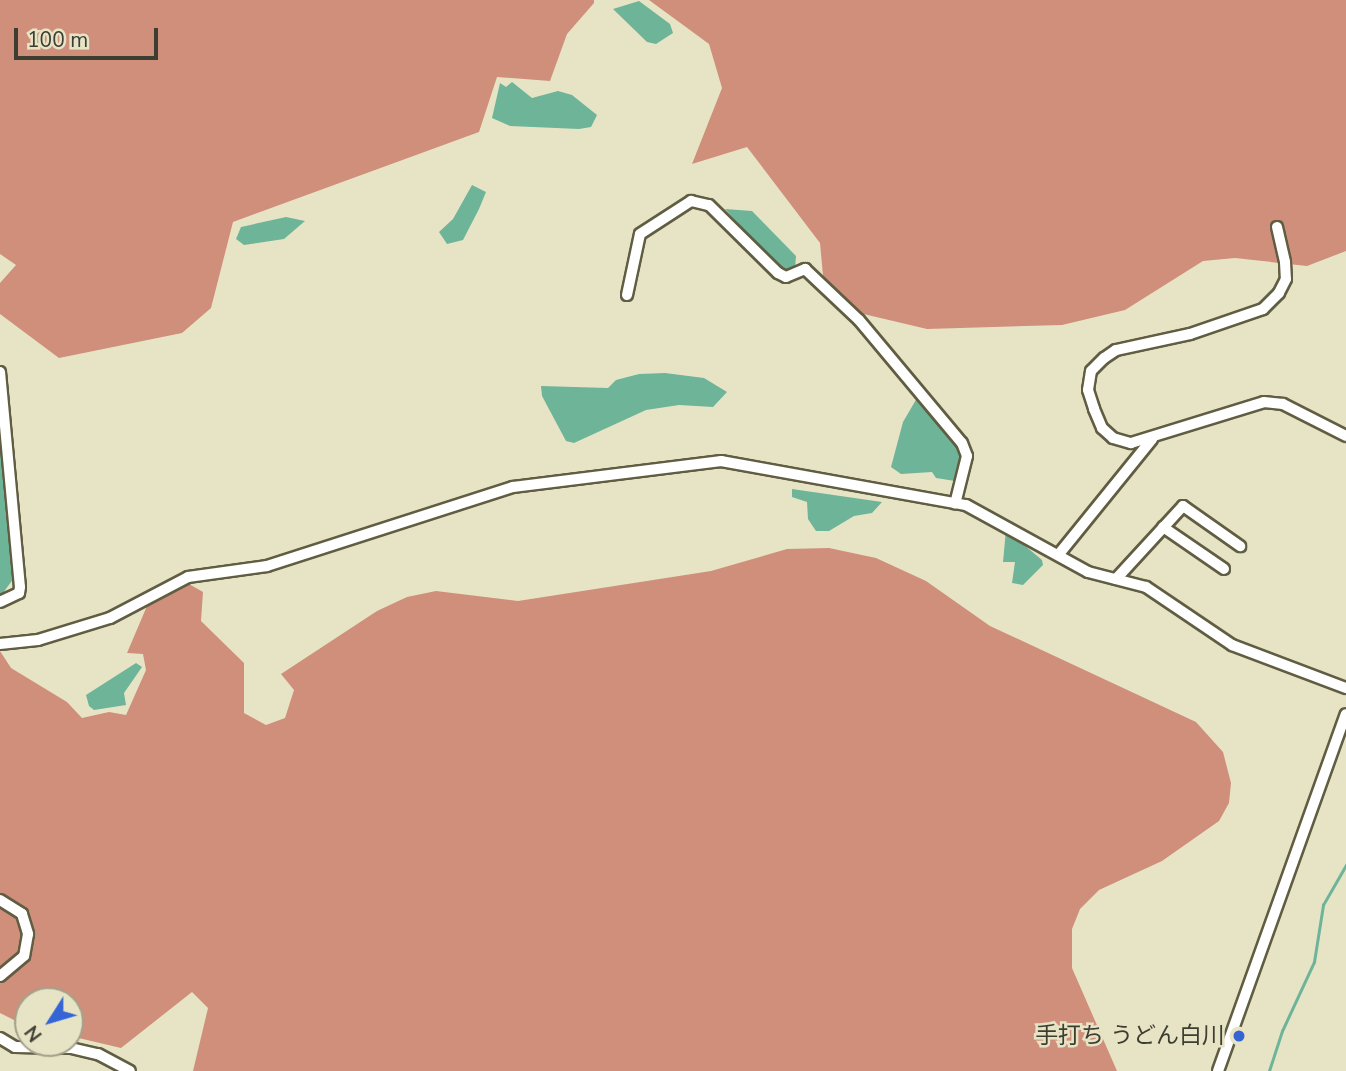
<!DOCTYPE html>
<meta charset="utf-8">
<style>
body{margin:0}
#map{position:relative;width:1346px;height:1071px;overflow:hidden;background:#e7e4c6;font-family:"Nunito Sans","Noto Sans JP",sans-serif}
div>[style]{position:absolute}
.forest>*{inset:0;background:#cf8f7b}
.water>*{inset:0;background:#6db498}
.stream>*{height:2.5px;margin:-1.25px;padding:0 1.25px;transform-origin:1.25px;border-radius:1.25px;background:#6db498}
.roads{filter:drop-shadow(2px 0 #605d42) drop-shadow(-2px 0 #605d42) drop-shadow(0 2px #605d42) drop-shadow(0 -2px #605d42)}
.street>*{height:10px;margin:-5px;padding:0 5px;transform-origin:5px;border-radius:5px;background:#fff}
.dots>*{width:19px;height:19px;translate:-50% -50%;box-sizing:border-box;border:4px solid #e7e4c6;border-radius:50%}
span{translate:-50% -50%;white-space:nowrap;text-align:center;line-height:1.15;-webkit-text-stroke:5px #e7e4c6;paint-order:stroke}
.poi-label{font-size:23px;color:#3e3d31}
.right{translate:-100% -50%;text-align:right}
.north{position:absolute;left:14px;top:987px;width:70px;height:70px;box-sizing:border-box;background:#e7e4c6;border:2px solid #a3a18a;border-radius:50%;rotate:233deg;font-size:19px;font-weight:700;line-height:28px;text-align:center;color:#3e3d31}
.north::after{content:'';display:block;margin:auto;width:24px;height:32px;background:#3565d5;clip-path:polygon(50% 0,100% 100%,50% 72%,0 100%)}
.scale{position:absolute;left:14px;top:28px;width:144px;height:32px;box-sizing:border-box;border:4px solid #3e3d31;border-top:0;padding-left:9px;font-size:21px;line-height:24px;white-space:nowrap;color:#3e3d31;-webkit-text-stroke:5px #e7e4c6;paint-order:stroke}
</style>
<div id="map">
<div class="forest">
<div style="clip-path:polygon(0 0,594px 0,594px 3px,567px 34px,550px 81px,497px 77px,479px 132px,233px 222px,211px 308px,182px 333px,59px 358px,0 314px,0 283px,16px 265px,0 254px)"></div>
<div style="clip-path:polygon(649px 0,1346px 0,1346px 251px,1307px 266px,1235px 258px,1203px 261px,1125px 310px,1062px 325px,927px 329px,855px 312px,825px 297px,820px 243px,747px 147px,692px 164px,722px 88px,709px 44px)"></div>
<div style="clip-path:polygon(829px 548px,876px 558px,926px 581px,990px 626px,1196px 722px,1223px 752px,1231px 783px,1229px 803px,1219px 821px,1162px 861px,1099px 890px,1080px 909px,1072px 929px,1072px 968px,1117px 1071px,193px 1071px,208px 1008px,192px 992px,121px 1048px,70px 1036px,70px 1001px,28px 1001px,28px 1027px,0 1013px,0 651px,11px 668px,67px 702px,82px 718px,109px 712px,126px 715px,146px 670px,143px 654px,127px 653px,147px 606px,189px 584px,203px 592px,201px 621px,244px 663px,244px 713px,266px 725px,285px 718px,294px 690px,281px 674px,377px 611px,407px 597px,436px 591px,518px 601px,711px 571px,787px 549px)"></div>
</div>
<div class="water">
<div style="clip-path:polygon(639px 1px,670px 24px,673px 33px,656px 44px,647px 42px,613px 9px)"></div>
<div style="clip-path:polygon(512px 82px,532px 98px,558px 91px,572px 95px,597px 115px,591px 127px,579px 129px,510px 126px,492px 118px,500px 83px,506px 87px)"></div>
<div style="clip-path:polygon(472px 185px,486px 192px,479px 209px,463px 240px,447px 244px,439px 232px,453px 219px)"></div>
<div style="clip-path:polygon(725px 209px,752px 211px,796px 256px,795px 268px,784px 273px,779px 269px)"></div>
<div style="clip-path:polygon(286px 217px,305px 221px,284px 239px,244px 245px,236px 239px,241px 227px)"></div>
<div style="clip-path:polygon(665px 373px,704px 378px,727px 392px,713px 407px,679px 405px,646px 410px,574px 443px,566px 441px,542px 396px,541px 386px,608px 388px,616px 380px,639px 374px)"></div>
<div style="clip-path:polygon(917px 398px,964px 452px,955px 481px,936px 478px,932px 472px,901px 474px,891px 467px,903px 422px)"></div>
<div style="clip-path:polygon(0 424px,14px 578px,0 597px)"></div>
<div style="clip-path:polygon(792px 489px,882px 502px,872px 513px,854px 516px,829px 531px,816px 531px,808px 519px,807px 502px,792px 497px)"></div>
<div style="clip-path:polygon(1006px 530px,1042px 560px,1043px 565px,1023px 585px,1012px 583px,1015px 562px,1003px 562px)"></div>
<div style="clip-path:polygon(136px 663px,142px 667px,124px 693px,126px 705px,94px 710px,89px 706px,86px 695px)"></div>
</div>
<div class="stream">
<div style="left:1269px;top:1071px;width:42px;rotate:-72deg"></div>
<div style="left:1282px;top:1031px;width:76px;rotate:-65.1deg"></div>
<div style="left:1314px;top:962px;width:58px;rotate:-81deg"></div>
<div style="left:1323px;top:905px;width:46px;rotate:-60.1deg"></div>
</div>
<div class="roads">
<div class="street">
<div style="left:1277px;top:227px;width:36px;rotate:77deg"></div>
<div style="left:1285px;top:262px;width:17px;rotate:87deg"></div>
<div style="left:1286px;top:279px;width:16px;rotate:117deg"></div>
<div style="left:1279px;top:293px;width:23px;rotate:135deg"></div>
<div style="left:1263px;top:309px;width:77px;rotate:161.1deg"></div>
<div style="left:1190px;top:334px;width:76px;rotate:167.8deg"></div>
<div style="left:1116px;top:350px;width:14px;rotate:146deg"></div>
<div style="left:1104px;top:358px;width:18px;rotate:135deg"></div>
<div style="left:1091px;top:371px;width:19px;rotate:99deg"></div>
<div style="left:1088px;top:390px;width:20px;rotate:72deg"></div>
<div style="left:1094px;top:409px;width:21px;rotate:67deg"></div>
<div style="left:1102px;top:428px;width:15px;rotate:42deg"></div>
<div style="left:1113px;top:438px;width:19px;rotate:16deg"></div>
<div style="left:1131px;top:443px;width:139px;rotate:-17.1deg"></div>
<div style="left:1264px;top:402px;width:19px;rotate:6deg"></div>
<div style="left:1283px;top:404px;width:71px;rotate:26.9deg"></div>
<div style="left:627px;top:295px;width:62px;rotate:-78deg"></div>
<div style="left:640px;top:234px;width:61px;rotate:-32.9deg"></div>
<div style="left:691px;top:201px;width:18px;rotate:13deg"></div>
<div style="left:709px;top:205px;width:97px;rotate:44.6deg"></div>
<div style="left:778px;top:273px;width:9px;rotate:27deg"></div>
<div style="left:786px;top:277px;width:21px;rotate:-23deg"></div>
<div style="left:805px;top:269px;width:74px;rotate:43.4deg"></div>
<div style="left:859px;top:320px;width:160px;rotate:50.1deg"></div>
<div style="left:962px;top:443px;width:14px;rotate:69deg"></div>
<div style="left:967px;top:456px;width:49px;rotate:104deg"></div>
<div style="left:0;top:372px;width:216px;rotate:84.7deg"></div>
<div style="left:20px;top:587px;width:6px;rotate:99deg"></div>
<div style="left:19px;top:593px;width:21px;rotate:155deg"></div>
<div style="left:1163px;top:527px;width:74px;rotate:34.5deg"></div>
<div style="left:1059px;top:554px;width:148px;rotate:-51deg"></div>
<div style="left:1116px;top:579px;width:99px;rotate:-47.5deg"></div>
<div style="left:1183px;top:506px;width:70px;rotate:35.1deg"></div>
<div style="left:0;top:644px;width:38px;rotate:-6deg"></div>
<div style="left:38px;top:640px;width:75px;rotate:-17deg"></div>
<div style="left:110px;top:618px;width:88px;rotate:-27.7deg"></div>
<div style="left:188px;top:577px;width:80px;rotate:-7.9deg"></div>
<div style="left:267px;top:566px;width:258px;rotate:-17.8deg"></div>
<div style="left:513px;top:487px;width:210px;rotate:-7.1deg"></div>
<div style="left:721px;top:461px;width:249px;rotate:10.2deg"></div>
<div style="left:966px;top:505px;width:139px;rotate:28.8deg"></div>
<div style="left:1088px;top:572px;width:60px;rotate:14.5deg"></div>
<div style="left:1146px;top:587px;width:104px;rotate:34deg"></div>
<div style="left:1232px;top:645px;width:122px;rotate:20.7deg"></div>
<div style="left:0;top:900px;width:26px;rotate:32deg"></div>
<div style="left:22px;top:914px;width:21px;rotate:73deg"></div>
<div style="left:28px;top:934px;width:22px;rotate:100deg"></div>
<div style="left:24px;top:956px;width:31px;rotate:140deg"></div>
<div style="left:0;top:1038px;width:17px;rotate:31deg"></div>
<div style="left:15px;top:1047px;width:56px;rotate:1deg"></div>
<div style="left:71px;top:1048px;width:28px;rotate:13deg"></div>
<div style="left:98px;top:1054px;width:36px;rotate:28deg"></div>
<div style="left:1218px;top:1071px;width:379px;rotate:-70.3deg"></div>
</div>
</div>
<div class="dots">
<div style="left:1239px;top:1036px;background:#3565d5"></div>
</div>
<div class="poi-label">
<span class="right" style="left:1225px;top:1036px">手打ち うどん白川</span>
</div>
<div class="north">N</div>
<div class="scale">100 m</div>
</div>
